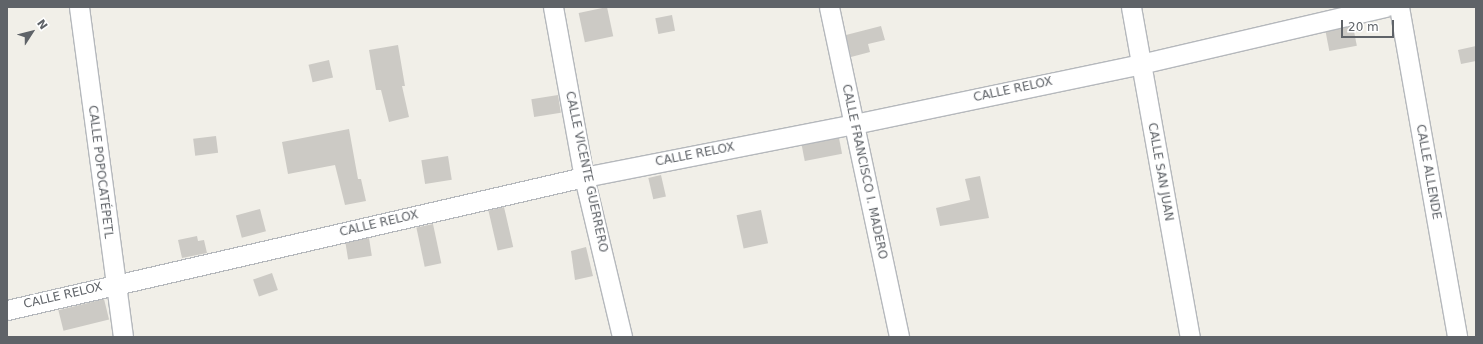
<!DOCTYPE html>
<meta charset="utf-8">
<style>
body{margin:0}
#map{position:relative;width:1483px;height:344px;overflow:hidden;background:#f1efe8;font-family:"DejaVu Sans",sans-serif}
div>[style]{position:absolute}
.building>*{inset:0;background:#cccac5;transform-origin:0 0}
.roads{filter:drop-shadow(1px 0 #b5b8bc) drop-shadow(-1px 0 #b5b8bc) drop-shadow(0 1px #b5b8bc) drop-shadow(0 -1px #b5b8bc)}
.minor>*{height:19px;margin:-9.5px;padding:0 9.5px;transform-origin:9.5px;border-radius:9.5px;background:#fff}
span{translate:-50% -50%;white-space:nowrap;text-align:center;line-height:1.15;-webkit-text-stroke:4px #fff;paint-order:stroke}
.street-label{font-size:12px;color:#5f6368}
.frame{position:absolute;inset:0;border:8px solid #5f6368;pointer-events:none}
.north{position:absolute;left:12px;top:12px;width:40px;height:40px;-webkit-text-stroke:3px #fff;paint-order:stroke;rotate:54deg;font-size:11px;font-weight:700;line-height:16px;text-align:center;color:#5f6368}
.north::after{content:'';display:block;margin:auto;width:14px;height:18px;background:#5f6368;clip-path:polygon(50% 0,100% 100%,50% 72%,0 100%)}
.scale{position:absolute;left:1341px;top:20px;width:53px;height:18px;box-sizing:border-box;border:2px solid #5f6368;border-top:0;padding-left:5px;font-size:12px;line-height:14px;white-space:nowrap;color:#5f6368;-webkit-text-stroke:3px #fff;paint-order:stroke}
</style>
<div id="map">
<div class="building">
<div style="left:607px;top:7px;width:30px;height:29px;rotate:78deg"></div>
<div style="left:672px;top:15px;width:16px;height:17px;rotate:79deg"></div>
<div style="clip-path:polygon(881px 26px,885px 40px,868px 44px,870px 52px,851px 57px,846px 35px)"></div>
<div style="left:1353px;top:26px;width:20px;height:28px;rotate:79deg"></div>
<div style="clip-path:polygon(398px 45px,405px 86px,402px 86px,409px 117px,389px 122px,381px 90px,376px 90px,369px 50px)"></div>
<div style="clip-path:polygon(1476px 46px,1476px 61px,1461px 64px,1458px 50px)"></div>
<div style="left:329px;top:60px;width:18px;height:21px;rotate:77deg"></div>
<div style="left:558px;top:95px;width:18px;height:27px;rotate:81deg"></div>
<div style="clip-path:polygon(349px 129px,358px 179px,361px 179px,366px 201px,345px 205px,335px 165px,288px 174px,282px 142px)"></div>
<div style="left:216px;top:136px;width:17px;height:23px;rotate:83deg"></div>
<div style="left:839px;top:138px;width:16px;height:38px;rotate:79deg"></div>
<div style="left:448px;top:156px;width:24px;height:27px;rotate:81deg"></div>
<div style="left:661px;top:175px;width:22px;height:13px;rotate:77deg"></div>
<div style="clip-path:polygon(980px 176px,989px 218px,940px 226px,936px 208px,970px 200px,965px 179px)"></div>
<div style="left:504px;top:207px;width:41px;height:16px;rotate:77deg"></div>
<div style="left:260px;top:209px;width:23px;height:25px;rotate:75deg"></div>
<div style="left:761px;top:210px;width:34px;height:25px;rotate:78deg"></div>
<div style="left:433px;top:224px;width:40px;height:17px;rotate:78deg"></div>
<div style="clip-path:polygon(197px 236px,198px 241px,204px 240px,207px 253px,182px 258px,178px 240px)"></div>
<div style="left:369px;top:238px;width:18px;height:24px;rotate:81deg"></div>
<div style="clip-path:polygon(586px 247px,593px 276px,575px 280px,571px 251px)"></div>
<div style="left:272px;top:273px;width:18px;height:20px;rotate:71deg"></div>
<div style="left:104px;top:299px;width:21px;height:47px;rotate:76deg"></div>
</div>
<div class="roads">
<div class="minor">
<div style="left:79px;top:7px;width:333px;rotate:82.4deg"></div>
<div style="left:553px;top:7px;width:173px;rotate:79.7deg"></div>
<div style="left:584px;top:177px;width:164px;rotate:76.6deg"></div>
<div style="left:829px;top:7px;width:337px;rotate:78deg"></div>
<div style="left:1131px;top:7px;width:335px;rotate:79.9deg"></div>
<div style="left:1399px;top:7px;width:335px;rotate:80deg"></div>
<div style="left:7px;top:310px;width:592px;rotate:-12.98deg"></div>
<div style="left:584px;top:177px;width:275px;rotate:-11.1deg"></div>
<div style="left:854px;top:124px;width:292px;rotate:-11.8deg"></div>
<div style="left:1140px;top:64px;width:252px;rotate:-13.1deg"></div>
</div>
</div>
<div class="street-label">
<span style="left:1013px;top:90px;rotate:-12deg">CALLE RELOX</span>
<span style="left:695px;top:155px;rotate:-11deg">CALLE RELOX</span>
<span style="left:100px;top:172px;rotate:83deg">CALLE POPOCATÉPETL</span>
<span style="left:586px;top:172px;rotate:78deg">CALLE VICENTE GUERRERO</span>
<span style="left:864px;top:172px;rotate:78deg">CALLE FRANCISCO I. MADERO</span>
<span style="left:1160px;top:172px;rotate:80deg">CALLE SAN JUAN</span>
<span style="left:1428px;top:172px;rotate:80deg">CALLE ALLENDE</span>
<span style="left:379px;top:224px;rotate:-13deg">CALLE RELOX</span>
<span style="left:63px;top:296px;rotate:-13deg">CALLE RELOX</span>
</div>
<div class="frame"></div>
<div class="north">N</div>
<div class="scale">20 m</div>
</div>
